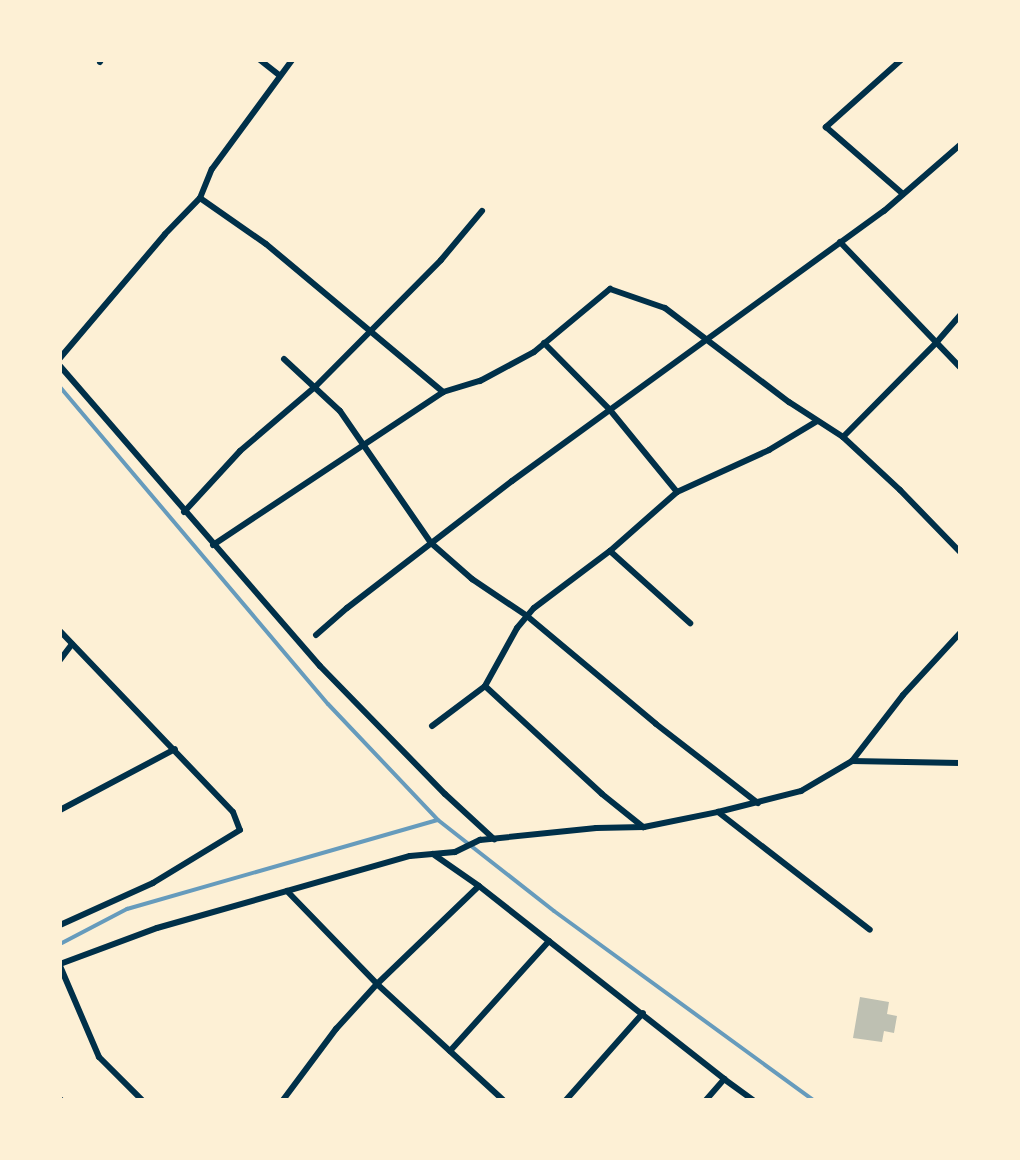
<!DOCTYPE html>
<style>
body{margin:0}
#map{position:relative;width:1020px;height:1160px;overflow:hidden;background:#fdf0d5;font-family:"Sofia Sans Condensed",sans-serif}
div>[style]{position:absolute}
.stream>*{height:4px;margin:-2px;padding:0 2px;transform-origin:2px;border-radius:2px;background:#669bbc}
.building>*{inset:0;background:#bec0b2}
.minor>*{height:6px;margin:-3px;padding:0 3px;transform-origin:3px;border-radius:3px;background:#003049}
span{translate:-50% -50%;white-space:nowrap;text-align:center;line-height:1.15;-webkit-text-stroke:6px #fdf0d5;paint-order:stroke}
.frame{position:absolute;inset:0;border:62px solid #fdf0d5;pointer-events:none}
</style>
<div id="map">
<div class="stream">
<div style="left:60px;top:387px;width:415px;rotate:49.8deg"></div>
<div style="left:328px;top:704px;width:160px;rotate:46.5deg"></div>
<div style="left:438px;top:820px;width:147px;rotate:38.1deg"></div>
<div style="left:554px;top:911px;width:321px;rotate:36.1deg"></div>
<div style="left:60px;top:944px;width:76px;rotate:-27.6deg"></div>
<div style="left:127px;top:909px;width:323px;rotate:-16deg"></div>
</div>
<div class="building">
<div style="clip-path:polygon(860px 997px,889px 1002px,887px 1014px,897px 1016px,894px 1033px,884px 1031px,882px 1042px,853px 1038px)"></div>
</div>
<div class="minor">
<div style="left:260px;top:60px;width:24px;rotate:38deg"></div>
<div style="left:901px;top:60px;width:101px;rotate:138.2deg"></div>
<div style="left:826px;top:127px;width:102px;rotate:41deg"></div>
<div style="left:100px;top:62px;width:2px;rotate:-63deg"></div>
<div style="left:200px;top:198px;width:80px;rotate:34.9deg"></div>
<div style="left:266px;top:244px;width:231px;rotate:39.9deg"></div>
<div style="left:840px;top:242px;width:173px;rotate:46.2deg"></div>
<div style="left:544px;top:343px;width:94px;rotate:45.4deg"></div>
<div style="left:610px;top:410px;width:106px;rotate:50.7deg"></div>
<div style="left:60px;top:358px;width:162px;rotate:-49.7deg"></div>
<div style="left:165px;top:234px;width:50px;rotate:-45.8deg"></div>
<div style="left:200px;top:198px;width:31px;rotate:-68deg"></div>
<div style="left:212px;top:169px;width:135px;rotate:-53.7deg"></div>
<div style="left:284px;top:359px;width:76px;rotate:42.9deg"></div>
<div style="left:340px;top:411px;width:160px;rotate:55.4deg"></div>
<div style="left:431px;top:543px;width:55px;rotate:41.3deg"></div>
<div style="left:472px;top:579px;width:66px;rotate:33.9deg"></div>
<div style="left:527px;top:616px;width:168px;rotate:39.9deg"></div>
<div style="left:656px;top:724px;width:129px;rotate:37.8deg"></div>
<div style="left:60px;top:366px;width:397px;rotate:49.1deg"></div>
<div style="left:320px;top:666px;width:179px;rotate:45.7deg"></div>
<div style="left:445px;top:794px;width:67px;rotate:42.6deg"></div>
<div style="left:843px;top:437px;width:132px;rotate:-45.3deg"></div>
<div style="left:936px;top:343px;width:37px;rotate:-49deg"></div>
<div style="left:184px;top:512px;width:83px;rotate:-47.4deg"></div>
<div style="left:240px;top:451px;width:100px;rotate:-40.5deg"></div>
<div style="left:316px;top:386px;width:177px;rotate:-45.2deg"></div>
<div style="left:441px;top:260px;width:64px;rotate:-50.1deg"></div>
<div style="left:213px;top:545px;width:276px;rotate:-33.6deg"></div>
<div style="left:443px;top:392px;width:39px;rotate:-17deg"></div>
<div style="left:480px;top:381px;width:61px;rotate:-28.2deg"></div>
<div style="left:534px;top:352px;width:99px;rotate:-39.7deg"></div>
<div style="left:610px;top:289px;width:58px;rotate:19.1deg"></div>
<div style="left:665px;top:308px;width:156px;rotate:37.2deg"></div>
<div style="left:789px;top:402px;width:64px;rotate:32.9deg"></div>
<div style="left:843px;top:437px;width:78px;rotate:42.9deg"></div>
<div style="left:900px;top:490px;width:86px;rotate:45.9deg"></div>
<div style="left:610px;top:551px;width:108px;rotate:42deg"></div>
<div style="left:60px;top:631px;width:250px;rotate:46.3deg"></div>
<div style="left:233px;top:812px;width:19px;rotate:69deg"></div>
<div style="left:240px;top:830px;width:102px;rotate:148.7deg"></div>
<div style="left:153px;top:883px;width:102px;rotate:155.7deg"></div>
<div style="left:316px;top:635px;width:41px;rotate:-41.1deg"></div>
<div style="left:347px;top:608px;width:208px;rotate:-37.6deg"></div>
<div style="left:512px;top:481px;width:460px;rotate:-36deg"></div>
<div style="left:884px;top:211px;width:101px;rotate:-41deg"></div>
<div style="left:60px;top:660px;width:20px;rotate:-53deg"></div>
<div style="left:485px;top:686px;width:159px;rotate:42.7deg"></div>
<div style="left:602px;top:794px;width:53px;rotate:38.8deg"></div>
<div style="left:432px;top:726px;width:66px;rotate:-37deg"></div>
<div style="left:485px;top:686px;width:66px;rotate:-61.1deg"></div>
<div style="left:517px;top:628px;width:26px;rotate:-50deg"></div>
<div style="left:534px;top:608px;width:95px;rotate:-36.9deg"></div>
<div style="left:610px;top:551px;width:89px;rotate:-41.4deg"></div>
<div style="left:677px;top:492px;width:101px;rotate:-24.5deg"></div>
<div style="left:769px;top:450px;width:56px;rotate:-31.1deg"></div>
<div style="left:852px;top:761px;width:108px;rotate:1.1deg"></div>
<div style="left:60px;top:810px;width:130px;rotate:-27.9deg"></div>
<div style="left:718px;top:812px;width:192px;rotate:37.8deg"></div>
<div style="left:433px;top:854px;width:56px;rotate:34.8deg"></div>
<div style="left:479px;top:886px;width:312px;rotate:38.2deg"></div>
<div style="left:287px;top:891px;width:129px;rotate:45.9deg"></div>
<div style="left:377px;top:984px;width:171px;rotate:42.6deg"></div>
<div style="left:60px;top:964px;width:103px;rotate:-20.4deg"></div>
<div style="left:157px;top:928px;width:263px;rotate:-15.9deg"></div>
<div style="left:410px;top:856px;width:45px;rotate:-5.1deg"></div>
<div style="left:455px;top:852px;width:28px;rotate:-26deg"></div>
<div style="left:480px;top:840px;width:117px;rotate:-5.9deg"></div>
<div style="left:596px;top:828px;width:48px;rotate:-1.2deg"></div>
<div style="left:644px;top:827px;width:76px;rotate:-11.5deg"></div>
<div style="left:718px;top:812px;width:86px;rotate:-14.2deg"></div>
<div style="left:801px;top:791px;width:59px;rotate:-30.5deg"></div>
<div style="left:852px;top:761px;width:83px;rotate:-52.3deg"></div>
<div style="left:903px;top:695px;width:84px;rotate:-47.4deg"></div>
<div style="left:60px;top:966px;width:99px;rotate:66.8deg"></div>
<div style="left:99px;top:1057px;width:61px;rotate:45deg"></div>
<div style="left:450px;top:1051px;width:148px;rotate:-48deg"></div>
<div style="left:60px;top:1099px;width:1px;rotate:45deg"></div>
<div style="left:283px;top:1100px;width:89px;rotate:-53.3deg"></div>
<div style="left:336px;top:1029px;width:61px;rotate:-47.7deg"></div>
<div style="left:377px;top:984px;width:141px;rotate:-43.9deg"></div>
<div style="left:566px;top:1100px;width:116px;rotate:-48.5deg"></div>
<div style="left:706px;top:1100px;width:28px;rotate:-49deg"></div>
<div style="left:724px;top:1079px;width:36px;rotate:36deg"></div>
</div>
<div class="frame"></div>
</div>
